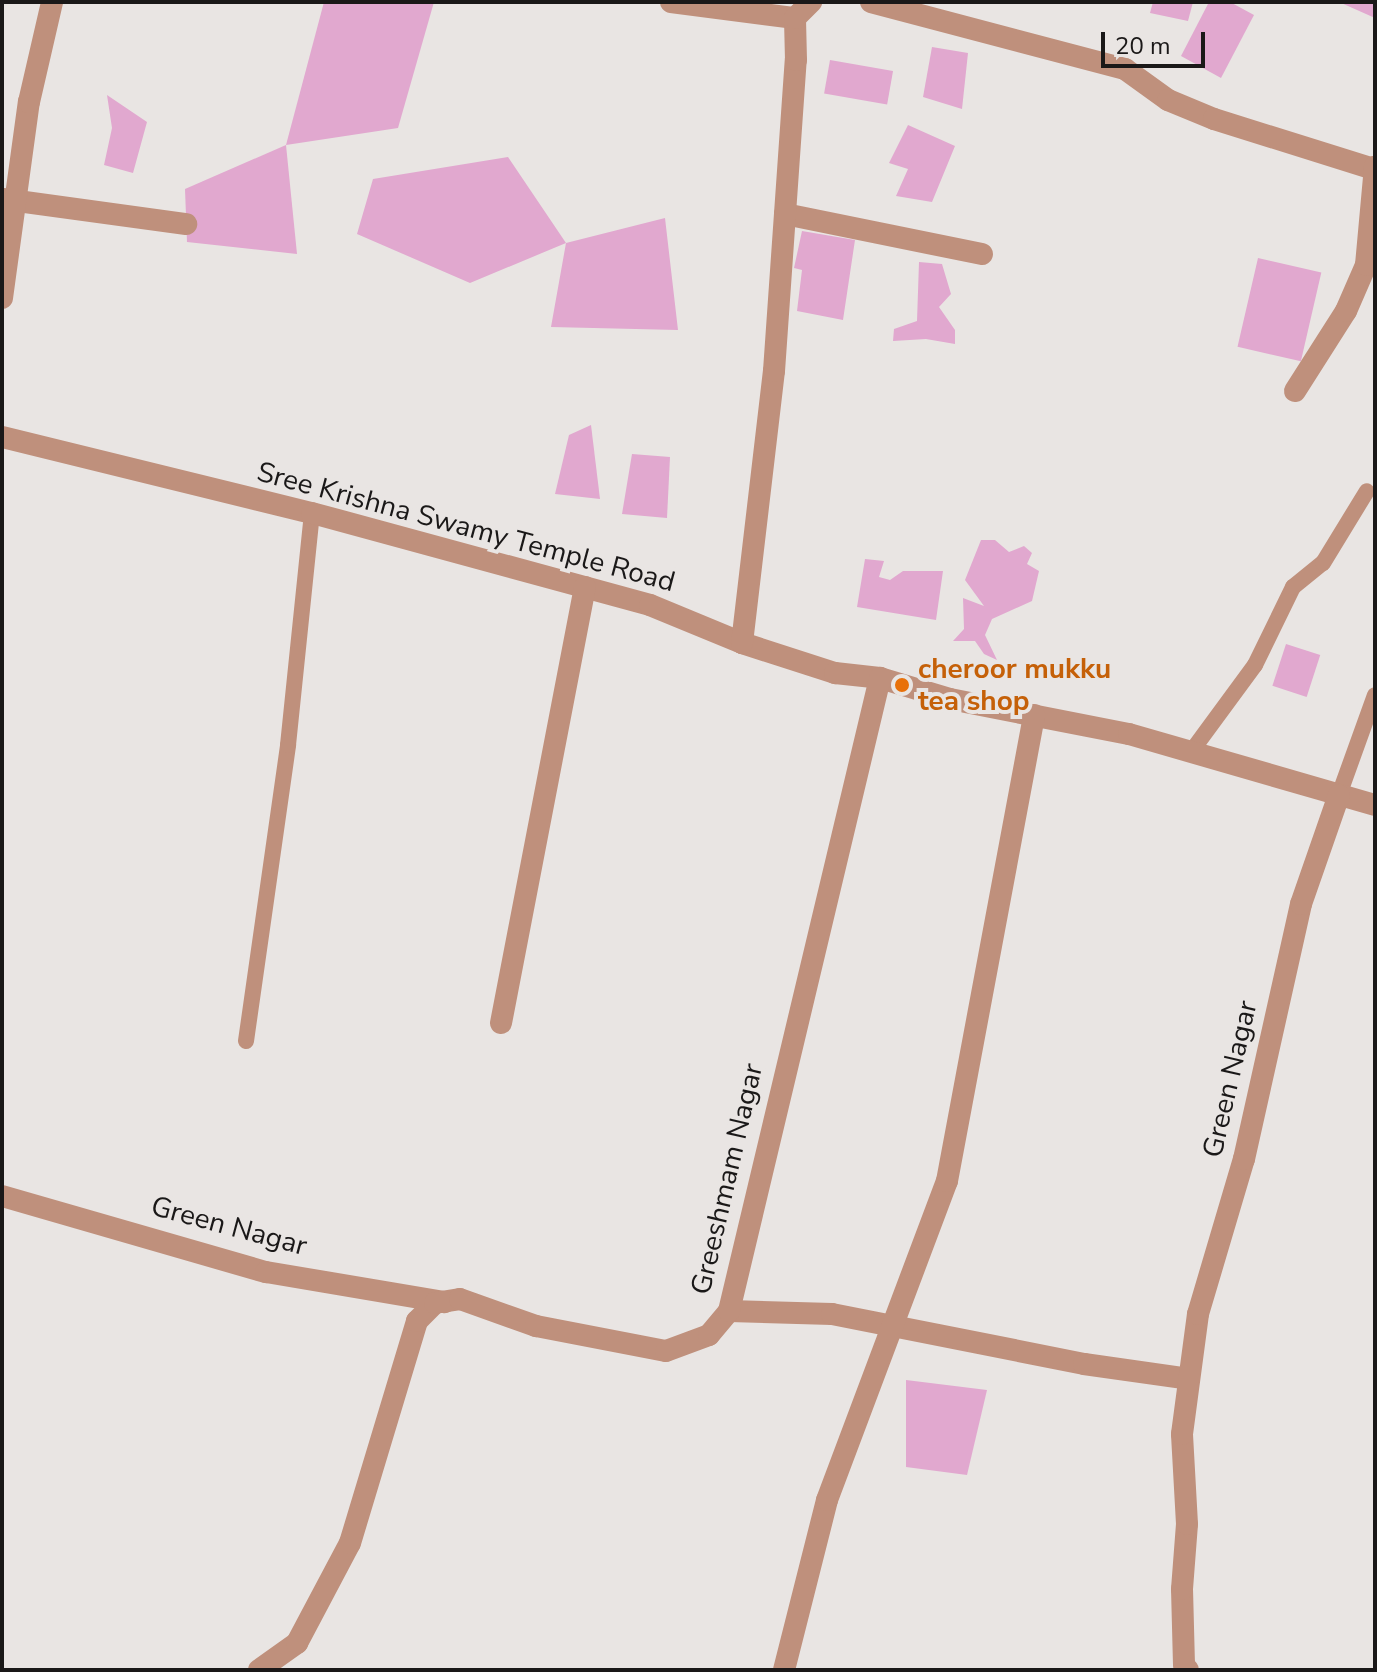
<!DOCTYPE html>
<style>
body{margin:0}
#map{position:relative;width:1377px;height:1672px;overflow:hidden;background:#e9e5e3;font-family:"Nunito Sans",sans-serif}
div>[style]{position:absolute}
.building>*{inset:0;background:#e1a8cf;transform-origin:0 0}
.service>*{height:16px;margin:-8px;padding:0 8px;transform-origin:8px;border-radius:8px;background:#bf907c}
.minor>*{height:22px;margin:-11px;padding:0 11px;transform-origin:11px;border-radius:11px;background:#bf907c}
.dots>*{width:22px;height:22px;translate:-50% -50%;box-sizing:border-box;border:4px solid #e9e5e3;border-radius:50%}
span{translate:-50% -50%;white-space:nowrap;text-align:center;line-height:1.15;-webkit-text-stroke:8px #e9e5e3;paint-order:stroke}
.street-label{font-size:28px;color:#1a1818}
.food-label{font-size:28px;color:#c56008;font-weight:700}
.left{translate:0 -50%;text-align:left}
.frame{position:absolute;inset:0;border:4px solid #1a1818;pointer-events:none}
.scale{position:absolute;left:1101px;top:32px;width:104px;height:36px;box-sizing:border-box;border:4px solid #1a1818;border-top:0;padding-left:10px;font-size:24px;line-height:28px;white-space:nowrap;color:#1a1818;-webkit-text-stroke:6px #e9e5e3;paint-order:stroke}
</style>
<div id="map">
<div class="building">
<div style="clip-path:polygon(324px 2px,434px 2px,398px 128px,286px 145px)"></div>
<div style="clip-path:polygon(1153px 2px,1193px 2px,1188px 21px,1150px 13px)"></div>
<div style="clip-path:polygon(1209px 2px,1230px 2px,1254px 15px,1221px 78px,1181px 56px)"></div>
<div style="clip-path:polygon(1339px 2px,1375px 2px,1375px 18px)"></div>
<div style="clip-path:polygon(932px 47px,968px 53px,962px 109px,923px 97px)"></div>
<div style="left:830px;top:60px;width:64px;height:34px;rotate:10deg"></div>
<div style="clip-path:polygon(107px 95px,147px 122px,133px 173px,104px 165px,112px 128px)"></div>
<div style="clip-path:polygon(908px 125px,955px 146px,932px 202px,896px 196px,908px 169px,889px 163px)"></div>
<div style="clip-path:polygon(286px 145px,297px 254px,187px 242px,185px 189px)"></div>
<div style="clip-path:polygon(508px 157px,566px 243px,665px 218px,678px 330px,551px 327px,566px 243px,470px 283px,357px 234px,373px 179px)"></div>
<div style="clip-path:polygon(802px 231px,855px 240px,843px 320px,797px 311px,802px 270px,794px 268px)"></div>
<div style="left:1258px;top:258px;width:65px;height:91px;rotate:13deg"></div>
<div style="clip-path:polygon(919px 262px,942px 264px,951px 294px,939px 307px,955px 330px,955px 344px,926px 339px,893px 341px,894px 329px,917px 321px)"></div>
<div style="clip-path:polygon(591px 425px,600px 499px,555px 494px,569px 435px)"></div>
<div style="clip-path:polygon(632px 454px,670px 457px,667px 518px,622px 514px)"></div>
<div style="clip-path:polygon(981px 540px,995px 540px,1009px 552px,1024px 546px,1032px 553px,1027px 564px,1039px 571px,1032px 601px,992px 619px,985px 635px,997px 660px,984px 654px,975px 641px,953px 641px,964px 629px,963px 598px,984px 606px,965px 580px)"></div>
<div style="clip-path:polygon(865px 559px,884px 561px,879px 577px,890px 580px,903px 571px,943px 571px,936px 620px,857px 607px)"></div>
<div style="left:1286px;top:644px;width:36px;height:44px;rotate:18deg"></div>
<div style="clip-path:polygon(906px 1380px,987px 1390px,967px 1475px,906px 1467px)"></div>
</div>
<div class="service">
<div style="left:1191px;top:752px;width:108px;rotate:-53.7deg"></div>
<div style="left:1255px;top:665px;width:87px;rotate:-64deg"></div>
<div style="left:1293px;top:587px;width:38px;rotate:-39deg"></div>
<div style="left:1323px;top:563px;width:84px;rotate:-58.6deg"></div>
<div style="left:1339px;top:795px;width:106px;rotate:-70.2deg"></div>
<div style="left:246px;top:1041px;width:299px;rotate:-81.9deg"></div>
<div style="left:288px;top:745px;width:233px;rotate:-84.1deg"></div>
</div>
<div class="minor">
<div style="left:671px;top:2px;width:125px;rotate:7.4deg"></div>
<div style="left:871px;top:2px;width:263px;rotate:14.8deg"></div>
<div style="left:1125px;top:69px;width:53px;rotate:35.8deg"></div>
<div style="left:1168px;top:100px;width:50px;rotate:22.4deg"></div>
<div style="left:1214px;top:119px;width:168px;rotate:17.4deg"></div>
<div style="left:3px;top:199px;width:185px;rotate:7.8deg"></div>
<div style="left:785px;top:214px;width:201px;rotate:11.5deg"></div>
<div style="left:2px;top:298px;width:198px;rotate:-82.2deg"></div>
<div style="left:29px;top:102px;width:103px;rotate:-77deg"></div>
<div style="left:1295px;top:391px;width:95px;rotate:-57.5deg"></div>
<div style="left:1346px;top:311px;width:50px;rotate:-66.5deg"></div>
<div style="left:1366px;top:265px;width:99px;rotate:-84.8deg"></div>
<div style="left:2px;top:437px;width:319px;rotate:13.8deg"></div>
<div style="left:312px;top:513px;width:350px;rotate:15.2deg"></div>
<div style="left:650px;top:605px;width:100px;rotate:22.4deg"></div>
<div style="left:742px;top:643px;width:98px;rotate:17.9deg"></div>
<div style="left:835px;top:673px;width:45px;rotate:6.3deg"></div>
<div style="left:880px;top:678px;width:73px;rotate:16.7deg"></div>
<div style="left:950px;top:699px;width:182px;rotate:11.1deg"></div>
<div style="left:1129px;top:734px;width:256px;rotate:16.1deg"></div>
<div style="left:742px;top:643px;width:274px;rotate:-83.3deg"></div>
<div style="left:774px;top:371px;width:312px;rotate:-86deg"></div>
<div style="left:796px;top:60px;width:42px;rotate:-91.4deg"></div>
<div style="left:795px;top:18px;width:23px;rotate:-45deg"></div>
<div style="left:501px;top:1023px;width:444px;rotate:-79.1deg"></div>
<div style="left:2px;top:1196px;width:275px;rotate:16.1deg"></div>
<div style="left:266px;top:1272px;width:181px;rotate:9.6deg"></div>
<div style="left:729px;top:1311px;width:103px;rotate:1.7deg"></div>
<div style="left:832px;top:1314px;width:257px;rotate:11.2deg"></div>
<div style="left:1084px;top:1364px;width:106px;rotate:8.1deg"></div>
<div style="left:259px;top:1670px;width:47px;rotate:-35.4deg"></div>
<div style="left:297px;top:1643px;width:113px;rotate:-62.1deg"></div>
<div style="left:350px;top:1543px;width:232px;rotate:-73.2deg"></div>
<div style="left:417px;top:1321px;width:25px;rotate:-45deg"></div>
<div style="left:435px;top:1303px;width:25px;rotate:-9deg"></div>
<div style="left:460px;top:1299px;width:81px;rotate:19.6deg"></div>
<div style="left:536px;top:1326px;width:132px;rotate:10.9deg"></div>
<div style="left:666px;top:1351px;width:46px;rotate:-20.4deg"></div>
<div style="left:709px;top:1335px;width:31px;rotate:-50deg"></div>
<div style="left:729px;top:1311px;width:651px;rotate:-76.58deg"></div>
<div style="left:784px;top:1670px;width:175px;rotate:-75.8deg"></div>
<div style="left:827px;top:1500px;width:341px;rotate:-69.4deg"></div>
<div style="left:947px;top:1181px;width:474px;rotate:-79.4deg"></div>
<div style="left:1188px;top:1670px;width:6px;rotate:-129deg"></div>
<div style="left:1184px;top:1665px;width:76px;rotate:-91.5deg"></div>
<div style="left:1182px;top:1589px;width:65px;rotate:-85.6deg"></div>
<div style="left:1187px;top:1524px;width:90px;rotate:-93.2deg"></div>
<div style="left:1182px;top:1434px;width:121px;rotate:-82.4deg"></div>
<div style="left:1198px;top:1314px;width:162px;rotate:-73.5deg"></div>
<div style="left:1244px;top:1159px;width:261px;rotate:-77.4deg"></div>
<div style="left:1301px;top:904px;width:115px;rotate:-70.8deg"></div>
</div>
<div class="dots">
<div style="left:902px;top:685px;background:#e8710a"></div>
</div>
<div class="street-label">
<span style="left:466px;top:527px;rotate:15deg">Sree Krishna Swamy Temple Road</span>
<span style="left:1230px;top:1079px;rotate:-77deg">Green Nagar</span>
<span style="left:727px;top:1179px;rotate:-77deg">Greeshmam Nagar</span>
<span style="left:229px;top:1226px;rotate:15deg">Green Nagar</span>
</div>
<div class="food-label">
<span class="left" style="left:918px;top:685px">cheroor mukku<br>tea shop</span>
</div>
<div class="frame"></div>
<div class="scale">20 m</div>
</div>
